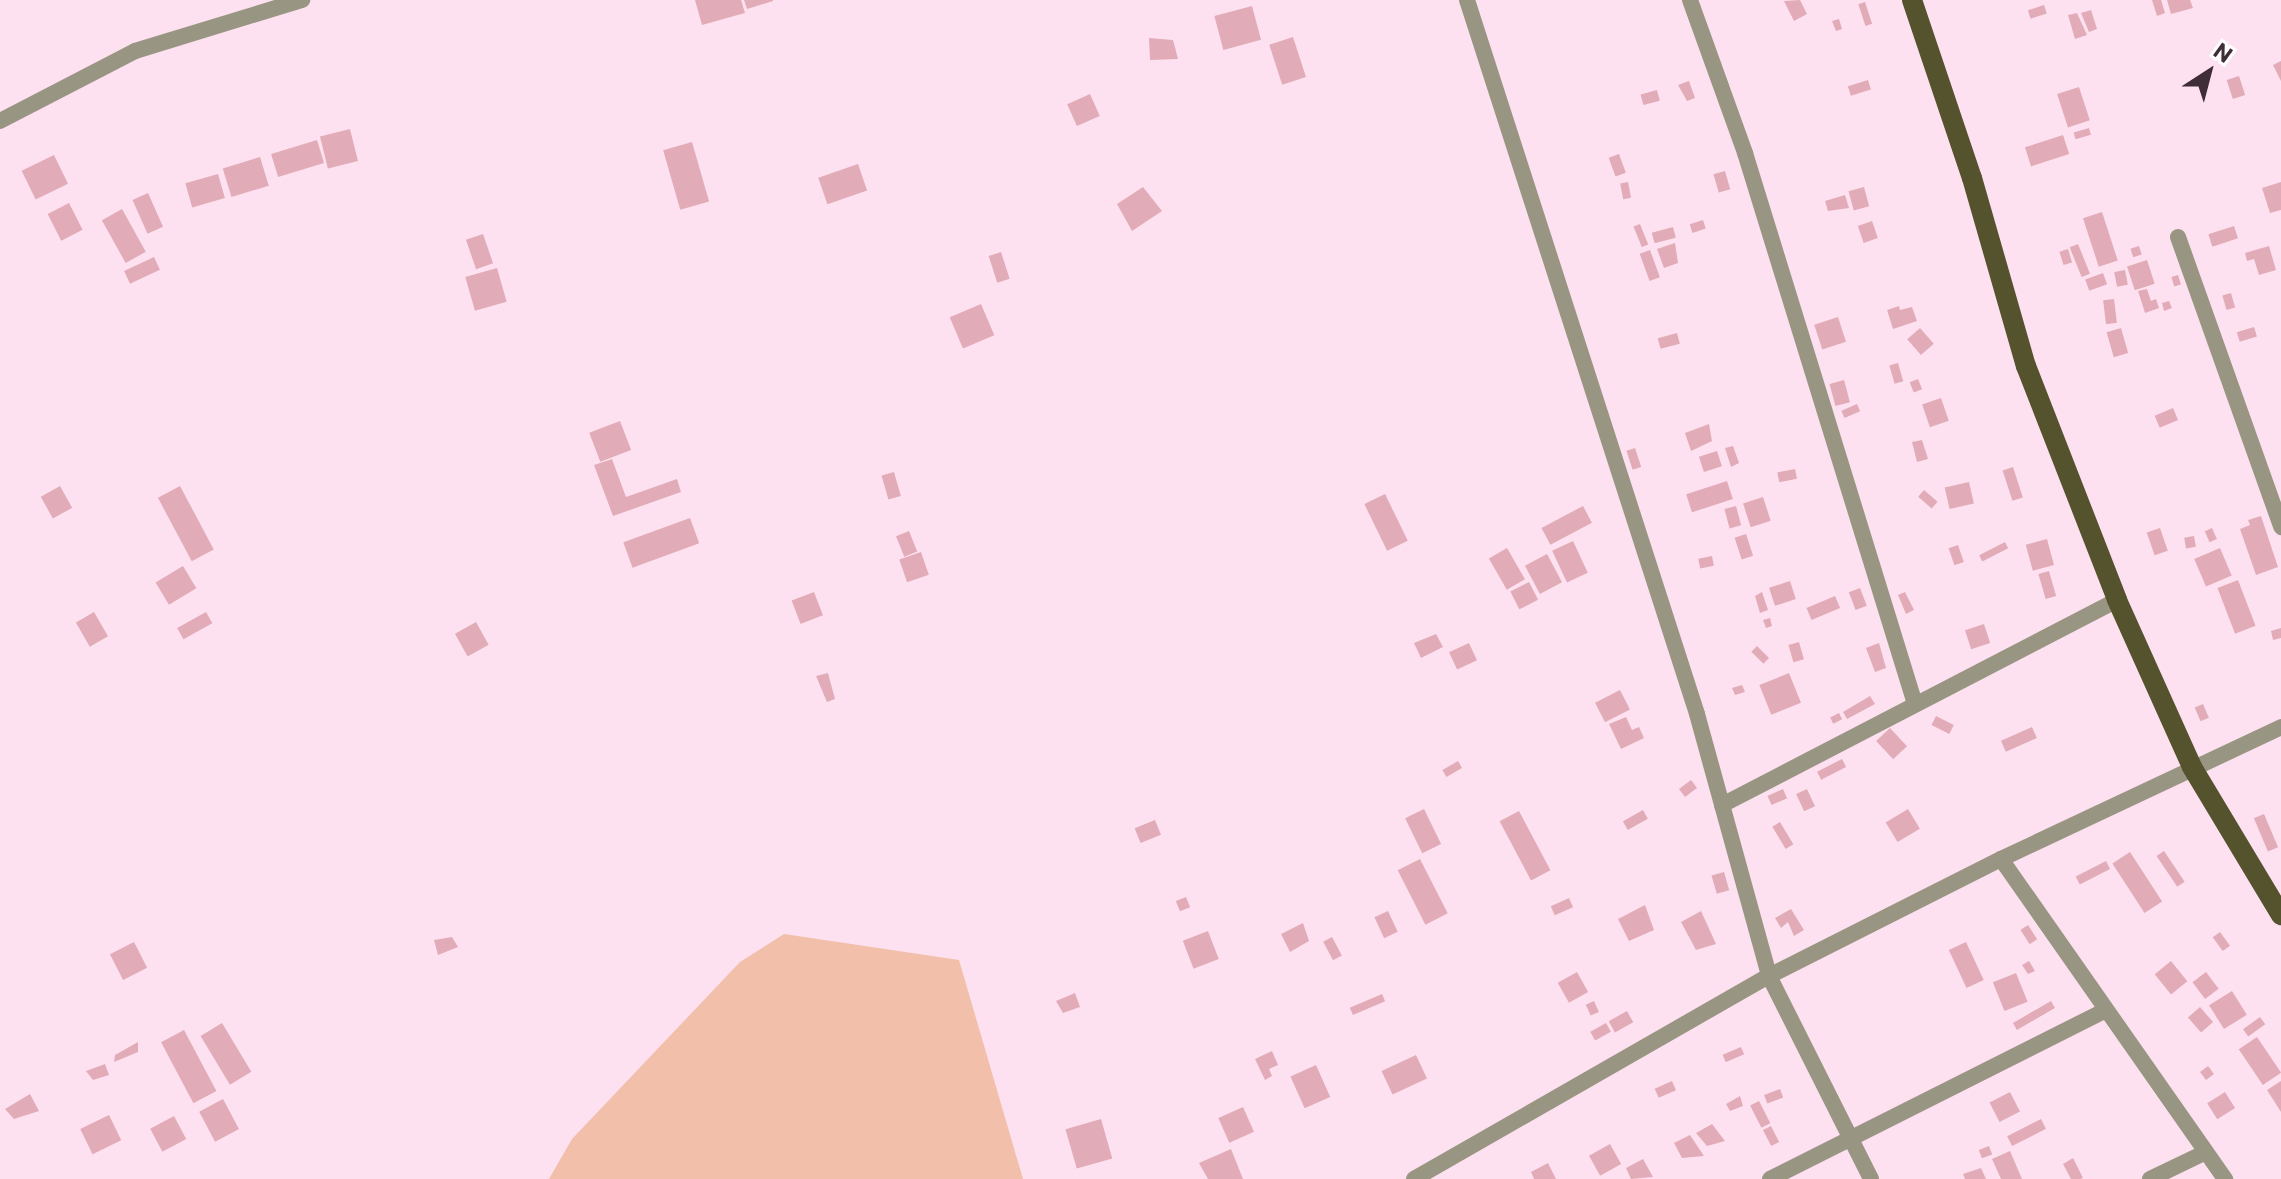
<!DOCTYPE html>
<style>
body{margin:0}
#map{position:relative;width:2281px;height:1179px;overflow:hidden;background:#fee1f0;font-family:Commissioner,sans-serif}
div>[style]{position:absolute}
.green>*{inset:0;background:#f1bfaa}
.building>*{inset:0;background:#e1acb7;transform-origin:0 0}
.minor>*{height:16px;margin:-8px;padding:0 8px;transform-origin:8px;border-radius:8px;background:#989683}
.primary>*{height:20px;margin:-10px;padding:0 10px;transform-origin:10px;border-radius:10px;background:#55522e}
span{translate:-50% -50%;white-space:nowrap;text-align:center;line-height:1.15;-webkit-text-stroke:6px #fff;paint-order:stroke}
.north{position:absolute;left:2169px;top:32px;width:80px;height:80px;-webkit-text-stroke:6px #fff;paint-order:stroke;rotate:36deg;font-size:22px;font-weight:700;line-height:32px;text-align:center;color:#3f2d37}
.north::after{content:'';display:block;margin:auto;width:28px;height:36px;background:#3f2d37;clip-path:polygon(50% 0,100% 100%,50% 72%,0 100%)}
</style>
<div id="map">
<div class="green">
<div style="clip-path:polygon(784px 934px,959px 960px,1023px 1179px,549px 1179px,572px 1139px,740px 962px)"></div>
</div>
<div class="building">
<div style="clip-path:polygon(695px 0,741px 0,745px 13px,702px 25px)"></div>
<div style="clip-path:polygon(744px 0,773px 0,773px 1px,747px 9px)"></div>
<div style="clip-path:polygon(1800px 0,1807px 14px,1794px 21px,1784px 1px)"></div>
<div style="clip-path:polygon(2152px 0,2161px 0,2165px 13px,2157px 16px)"></div>
<div style="clip-path:polygon(2167px 0,2190px 0,2193px 8px,2171px 14px)"></div>
<div style="left:1865px;top:2px;width:23px;height:7px;rotate:72deg"></div>
<div style="left:2044px;top:5px;width:9px;height:17px;rotate:72deg"></div>
<div style="left:1252px;top:6px;width:35px;height:39px;rotate:75deg"></div>
<div style="clip-path:polygon(2091px 10px,2097px 29px,2089px 32px,2081px 13px)"></div>
<div style="clip-path:polygon(2077px 13px,2087px 35px,2075px 39px,2068px 15px)"></div>
<div style="clip-path:polygon(1839px 19px,1842px 29px,1836px 31px,1832px 21px)"></div>
<div style="left:1293px;top:37px;width:42px;height:25px;rotate:72deg"></div>
<div style="clip-path:polygon(1149px 38px,1173px 40px,1178px 59px,1150px 60px)"></div>
<div style="clip-path:polygon(2281px 61px,2281px 81px,2273px 65px)"></div>
<div style="left:2239px;top:76px;width:20px;height:13px;rotate:72deg"></div>
<div style="left:1868px;top:80px;width:10px;height:21px;rotate:73deg"></div>
<div style="clip-path:polygon(1689px 81px,1695px 98px,1687px 101px,1678px 85px)"></div>
<div style="left:2079px;top:87px;width:35px;height:23px;rotate:72deg"></div>
<div style="left:1657px;top:90px;width:11px;height:17px;rotate:75deg"></div>
<div style="left:1090px;top:94px;width:24px;height:25px;rotate:66deg"></div>
<div style="left:2089px;top:128px;width:7px;height:16px;rotate:74deg"></div>
<div style="left:350px;top:129px;width:33px;height:31px;rotate:76deg"></div>
<div style="left:2063px;top:135px;width:20px;height:40px;rotate:72deg"></div>
<div style="left:317px;top:140px;width:24px;height:48px;rotate:73deg"></div>
<div style="left:692px;top:142px;width:62px;height:30px;rotate:74deg"></div>
<div style="left:1619px;top:154px;width:20px;height:11px;rotate:70deg"></div>
<div style="left:54px;top:155px;width:32px;height:36px;rotate:64deg"></div>
<div style="left:260px;top:157px;width:30px;height:39px;rotate:73deg"></div>
<div style="left:858px;top:164px;width:28px;height:42px;rotate:71deg"></div>
<div style="left:1725px;top:171px;width:19px;height:12px;rotate:74deg"></div>
<div style="left:218px;top:174px;width:25px;height:34px;rotate:74deg"></div>
<div style="left:1628px;top:182px;width:16px;height:8px;rotate:79deg"></div>
<div style="clip-path:polygon(2281px 182px,2281px 210px,2270px 213px,2262px 188px)"></div>
<div style="clip-path:polygon(1143px 187px,1162px 211px,1132px 231px,1117px 204px)"></div>
<div style="left:1864px;top:187px;width:20px;height:16px;rotate:75deg"></div>
<div style="left:148px;top:193px;width:37px;height:17px;rotate:66deg"></div>
<div style="clip-path:polygon(1845px 195px,1849px 208px,1828px 211px,1825px 201px)"></div>
<div style="left:69px;top:203px;width:30px;height:24px;rotate:63deg"></div>
<div style="left:122px;top:209px;width:49px;height:23px;rotate:61deg"></div>
<div style="left:2102px;top:212px;width:51px;height:20px;rotate:72deg"></div>
<div style="left:1703px;top:220px;width:9px;height:14px;rotate:72deg"></div>
<div style="left:1872px;top:221px;width:18px;height:15px;rotate:71deg"></div>
<div style="left:1640px;top:224px;width:22px;height:7px;rotate:68deg"></div>
<div style="left:2234px;top:226px;width:13px;height:27px;rotate:72deg"></div>
<div style="left:1673px;top:227px;width:11px;height:22px;rotate:75deg"></div>
<div style="left:483px;top:234px;width:31px;height:18px;rotate:71deg"></div>
<div style="clip-path:polygon(1675px 243px,1678px 263px,1664px 268px,1657px 249px)"></div>
<div style="left:2078px;top:244px;width:32px;height:9px;rotate:68deg"></div>
<div style="left:2139px;top:246px;width:9px;height:9px;rotate:72deg"></div>
<div style="clip-path:polygon(2269px 246px,2276px 270px,2259px 275px,2254px 259px,2247px 261px,2245px 253px)"></div>
<div style="left:2068px;top:249px;width:14px;height:9px;rotate:73deg"></div>
<div style="left:1650px;top:250px;width:29px;height:11px;rotate:70deg"></div>
<div style="left:1001px;top:252px;width:28px;height:13px;rotate:72deg"></div>
<div style="left:154px;top:257px;width:14px;height:33px;rotate:65deg"></div>
<div style="left:2147px;top:260px;width:25px;height:21px;rotate:72deg"></div>
<div style="left:497px;top:268px;width:35px;height:33px;rotate:74deg"></div>
<div style="left:2125px;top:270px;width:15px;height:11px;rotate:79deg"></div>
<div style="left:2103px;top:273px;width:12px;height:19px;rotate:70deg"></div>
<div style="left:2178px;top:275px;width:10px;height:7px;rotate:73deg"></div>
<div style="clip-path:polygon(2147px 289px,2151px 301px,2156px 299px,2159px 308px,2145px 313px,2138px 291px)"></div>
<div style="left:2231px;top:293px;width:15px;height:9px;rotate:74deg"></div>
<div style="left:2114px;top:299px;width:24px;height:11px;rotate:83deg"></div>
<div style="clip-path:polygon(2169px 301px,2172px 308px,2164px 311px,2162px 303px)"></div>
<div style="left:981px;top:304px;width:34px;height:34px;rotate:67deg"></div>
<div style="clip-path:polygon(1899px 306px,1900px 310px,1912px 307px,1917px 321px,1893px 329px,1887px 310px)"></div>
<div style="left:1838px;top:317px;width:26px;height:25px;rotate:72deg"></div>
<div style="left:2254px;top:327px;width:10px;height:18px;rotate:73deg"></div>
<div style="left:1920px;top:328px;width:21px;height:17px;rotate:49deg"></div>
<div style="left:2121px;top:328px;width:26px;height:15px;rotate:74deg"></div>
<div style="left:1677px;top:333px;width:11px;height:20px;rotate:75deg"></div>
<div style="left:1898px;top:363px;width:19px;height:9px;rotate:74deg"></div>
<div style="left:1918px;top:379px;width:11px;height:9px;rotate:68deg"></div>
<div style="left:1844px;top:380px;width:23px;height:15px;rotate:75deg"></div>
<div style="left:1941px;top:398px;width:24px;height:20px;rotate:71deg"></div>
<div style="left:1857px;top:404px;width:8px;height:17px;rotate:67deg"></div>
<div style="left:2173px;top:408px;width:13px;height:20px;rotate:67deg"></div>
<div style="left:620px;top:421px;width:31px;height:33px;rotate:69deg"></div>
<div style="clip-path:polygon(1709px 424px,1712px 441px,1691px 451px,1685px 433px)"></div>
<div style="clip-path:polygon(1922px 440px,1928px 459px,1917px 462px,1912px 442px)"></div>
<div style="clip-path:polygon(1733px 446px,1739px 463px,1731px 467px,1725px 448px)"></div>
<div style="left:1635px;top:448px;width:20px;height:9px;rotate:72deg"></div>
<div style="left:1717px;top:451px;width:16px;height:19px;rotate:72deg"></div>
<div style="clip-path:polygon(612px 459px,626px 497px,677px 479px,681px 492px,613px 516px,594px 465px)"></div>
<div style="left:2013px;top:467px;width:32px;height:11px;rotate:72deg"></div>
<div style="left:1795px;top:469px;width:10px;height:18px;rotate:79deg"></div>
<div style="left:894px;top:472px;width:25px;height:13px;rotate:74deg"></div>
<div style="left:1727px;top:481px;width:19px;height:43px;rotate:72deg"></div>
<div style="left:1969px;top:482px;width:22px;height:25px;rotate:77deg"></div>
<div style="left:60px;top:486px;width:25px;height:22px;rotate:61deg"></div>
<div style="left:180px;top:486px;width:72px;height:25px;rotate:62deg"></div>
<div style="left:1924px;top:490px;width:18px;height:9px;rotate:41deg"></div>
<div style="left:1385px;top:494px;width:52px;height:23px;rotate:64deg"></div>
<div style="left:1763px;top:497px;width:25px;height:21px;rotate:72deg"></div>
<div style="left:1583px;top:506px;width:19px;height:47px;rotate:62deg"></div>
<div style="left:1736px;top:506px;width:20px;height:12px;rotate:75deg"></div>
<div style="clip-path:polygon(2261px 516px,2278px 567px,2256px 575px,2240px 529px,2250px 525px,2248px 520px)"></div>
<div style="left:690px;top:518px;width:27px;height:71px;rotate:70deg"></div>
<div style="left:2160px;top:528px;width:24px;height:14px;rotate:71deg"></div>
<div style="left:2212px;top:528px;width:12px;height:8px;rotate:66deg"></div>
<div style="left:909px;top:531px;width:22px;height:14px;rotate:68deg"></div>
<div style="left:1746px;top:534px;width:23px;height:12px;rotate:72deg"></div>
<div style="left:2194px;top:536px;width:11px;height:10px;rotate:80deg"></div>
<div style="left:2047px;top:539px;width:27px;height:22px;rotate:75deg"></div>
<div style="left:1573px;top:541px;width:35px;height:23px;rotate:65deg"></div>
<div style="left:2005px;top:542px;width:7px;height:29px;rotate:63deg"></div>
<div style="left:1958px;top:545px;width:18px;height:10px;rotate:71deg"></div>
<div style="left:1507px;top:548px;width:36px;height:21px;rotate:60deg"></div>
<div style="left:2220px;top:548px;width:30px;height:28px;rotate:67deg"></div>
<div style="left:921px;top:552px;width:24px;height:23px;rotate:71deg"></div>
<div style="left:1547px;top:554px;width:32px;height:25px;rotate:62deg"></div>
<div style="left:1712px;top:556px;width:10px;height:14px;rotate:79deg"></div>
<div style="left:183px;top:566px;width:26px;height:32px;rotate:59deg"></div>
<div style="left:2049px;top:571px;width:26px;height:11px;rotate:74deg"></div>
<div style="left:2238px;top:580px;width:49px;height:22px;rotate:69deg"></div>
<div style="left:1790px;top:581px;width:19px;height:22px;rotate:72deg"></div>
<div style="left:1529px;top:582px;width:20px;height:21px;rotate:63deg"></div>
<div style="left:1860px;top:588px;width:19px;height:12px;rotate:69deg"></div>
<div style="left:814px;top:592px;width:25px;height:24px;rotate:69deg"></div>
<div style="clip-path:polygon(1762px 592px,1768px 610px,1760px 613px,1755px 596px)"></div>
<div style="clip-path:polygon(1905px 592px,1914px 610px,1906px 614px,1898px 595px)"></div>
<div style="left:1835px;top:596px;width:13px;height:31px;rotate:67deg"></div>
<div style="left:94px;top:612px;width:28px;height:21px;rotate:60deg"></div>
<div style="left:206px;top:612px;width:13px;height:33px;rotate:61deg"></div>
<div style="clip-path:polygon(1770px 618px,1772px 626px,1766px 628px,1763px 620px)"></div>
<div style="left:476px;top:622px;width:26px;height:24px;rotate:61deg"></div>
<div style="left:1984px;top:624px;width:20px;height:20px;rotate:72deg"></div>
<div style="clip-path:polygon(2281px 628px,2281px 638px,2273px 640px,2271px 631px)"></div>
<div style="clip-path:polygon(1436px 634px,1443px 647px,1421px 658px,1414px 643px)"></div>
<div style="left:1799px;top:642px;width:18px;height:11px;rotate:74deg"></div>
<div style="left:1469px;top:643px;width:19px;height:22px;rotate:65deg"></div>
<div style="clip-path:polygon(1879px 643px,1886px 668px,1875px 672px,1866px 648px)"></div>
<div style="left:1757px;top:646px;width:17px;height:8px;rotate:45deg"></div>
<div style="clip-path:polygon(828px 673px,835px 699px,827px 702px,816px 676px)"></div>
<div style="left:1789px;top:673px;width:32px;height:32px;rotate:68deg"></div>
<div style="clip-path:polygon(1742px 685px,1745px 692px,1735px 695px,1732px 688px)"></div>
<div style="left:1620px;top:690px;width:22px;height:28px;rotate:63deg"></div>
<div style="clip-path:polygon(1870px 696px,1875px 704px,1847px 719px,1843px 712px)"></div>
<div style="left:2203px;top:704px;width:15px;height:9px;rotate:67deg"></div>
<div style="left:1839px;top:713px;width:7px;height:10px;rotate:63deg"></div>
<div style="left:1936px;top:716px;width:20px;height:10px;rotate:27deg"></div>
<div style="clip-path:polygon(1626px 717px,1632px 730px,1639px 727px,1644px 738px,1621px 749px,1609px 724px)"></div>
<div style="left:2032px;top:727px;width:12px;height:34px;rotate:66deg"></div>
<div style="left:1890px;top:728px;width:25px;height:19px;rotate:47deg"></div>
<div style="left:1842px;top:759px;width:9px;height:28px;rotate:63deg"></div>
<div style="left:1458px;top:761px;width:8px;height:18px;rotate:60deg"></div>
<div style="left:1691px;top:780px;width:10px;height:15px;rotate:53deg"></div>
<div style="left:1783px;top:789px;width:10px;height:17px;rotate:66deg"></div>
<div style="left:1807px;top:789px;width:19px;height:12px;rotate:65deg"></div>
<div style="left:1424px;top:809px;width:39px;height:21px;rotate:64deg"></div>
<div style="left:1908px;top:809px;width:23px;height:26px;rotate:59deg"></div>
<div style="left:1643px;top:810px;width:10px;height:23px;rotate:61deg"></div>
<div style="left:1519px;top:811px;width:67px;height:22px;rotate:62deg"></div>
<div style="left:2264px;top:814px;width:36px;height:11px;rotate:67deg"></div>
<div style="left:1155px;top:820px;width:16px;height:22px;rotate:68deg"></div>
<div style="left:1780px;top:822px;width:26px;height:9px;rotate:59deg"></div>
<div style="left:2164px;top:851px;width:37px;height:9px;rotate:56deg"></div>
<div style="left:2130px;top:852px;width:59px;height:21px;rotate:57deg"></div>
<div style="left:1420px;top:859px;width:61px;height:25px;rotate:63deg"></div>
<div style="left:2106px;top:861px;width:9px;height:34px;rotate:63deg"></div>
<div style="left:1724px;top:872px;width:19px;height:13px;rotate:74deg"></div>
<div style="left:1186px;top:897px;width:11px;height:11px;rotate:68deg"></div>
<div style="left:1569px;top:898px;width:10px;height:20px;rotate:66deg"></div>
<div style="clip-path:polygon(1645px 905px,1654px 930px,1629px 941px,1618px 919px)"></div>
<div style="clip-path:polygon(1791px 909px,1804px 930px,1794px 936px,1788px 922px,1781px 928px,1775px 918px)"></div>
<div style="left:1388px;top:911px;width:23px;height:15px;rotate:65deg"></div>
<div style="clip-path:polygon(1701px 911px,1716px 944px,1696px 950px,1681px 922px)"></div>
<div style="clip-path:polygon(1303px 923px,1309px 941px,1290px 952px,1281px 934px)"></div>
<div style="left:2028px;top:925px;width:17px;height:9px;rotate:57deg"></div>
<div style="left:1208px;top:931px;width:30px;height:27px;rotate:69deg"></div>
<div style="left:2220px;top:932px;width:17px;height:9px;rotate:54deg"></div>
<div style="clip-path:polygon(452px 937px,458px 947px,438px 955px,434px 940px)"></div>
<div style="left:1332px;top:937px;width:21px;height:10px;rotate:62deg"></div>
<div style="left:134px;top:942px;width:29px;height:27px;rotate:63deg"></div>
<div style="left:1966px;top:942px;width:42px;height:19px;rotate:65deg"></div>
<div style="clip-path:polygon(2029px 961px,2035px 971px,2028px 974px,2022px 965px)"></div>
<div style="left:2171px;top:961px;width:26px;height:21px;rotate:51deg"></div>
<div style="left:1577px;top:972px;width:23px;height:22px;rotate:61deg"></div>
<div style="left:2206px;top:972px;width:21px;height:17px;rotate:53deg"></div>
<div style="left:2016px;top:973px;width:31px;height:25px;rotate:68deg"></div>
<div style="left:2232px;top:991px;width:28px;height:27px;rotate:58deg"></div>
<div style="clip-path:polygon(1075px 993px,1080px 1007px,1063px 1013px,1056px 1001px)"></div>
<div style="left:1382px;top:994px;width:8px;height:35px;rotate:67deg"></div>
<div style="left:1594px;top:1001px;width:12px;height:9px;rotate:66deg"></div>
<div style="left:2051px;top:1001px;width:8px;height:44px;rotate:60deg"></div>
<div style="left:2200px;top:1007px;width:20px;height:16px;rotate:49deg"></div>
<div style="left:1627px;top:1011px;width:13px;height:21px;rotate:61deg"></div>
<div style="left:2260px;top:1017px;width:9px;height:21px;rotate:54deg"></div>
<div style="left:222px;top:1023px;width:57px;height:25px;rotate:59deg"></div>
<div style="left:1606px;top:1023px;width:10px;height:18px;rotate:61deg"></div>
<div style="left:184px;top:1030px;width:69px;height:26px;rotate:62deg"></div>
<div style="left:2257px;top:1037px;width:43px;height:22px;rotate:56deg"></div>
<div style="clip-path:polygon(138px 1042px,138px 1052px,114px 1062px,115px 1055px)"></div>
<div style="left:1741px;top:1047px;width:8px;height:20px;rotate:67deg"></div>
<div style="clip-path:polygon(1272px 1051px,1278px 1065px,1269px 1069px,1272px 1076px,1265px 1080px,1255px 1059px)"></div>
<div style="left:1416px;top:1055px;width:26px;height:38px;rotate:65deg"></div>
<div style="clip-path:polygon(105px 1064px,109px 1075px,93px 1080px,86px 1071px)"></div>
<div style="left:1316px;top:1065px;width:35px;height:28px;rotate:66deg"></div>
<div style="left:2208px;top:1066px;width:10px;height:10px;rotate:53deg"></div>
<div style="left:1672px;top:1081px;width:10px;height:19px;rotate:66deg"></div>
<div style="clip-path:polygon(2281px 1081px,2281px 1112px,2267px 1090px)"></div>
<div style="left:1780px;top:1089px;width:9px;height:17px;rotate:69deg"></div>
<div style="left:2010px;top:1092px;width:22px;height:23px;rotate:63deg"></div>
<div style="left:2225px;top:1092px;width:19px;height:21px;rotate:58deg"></div>
<div style="clip-path:polygon(30px 1094px,39px 1111px,14px 1119px,5px 1109px)"></div>
<div style="clip-path:polygon(1740px 1096px,1743px 1106px,1730px 1111px,1726px 1104px)"></div>
<div style="left:223px;top:1099px;width:34px;height:27px;rotate:62deg"></div>
<div style="left:1759px;top:1101px;width:25px;height:10px;rotate:63deg"></div>
<div style="left:1243px;top:1107px;width:27px;height:27px;rotate:66deg"></div>
<div style="left:109px;top:1115px;width:28px;height:32px;rotate:64deg"></div>
<div style="left:174px;top:1116px;width:26px;height:27px;rotate:62deg"></div>
<div style="left:1101px;top:1119px;width:41px;height:37px;rotate:74deg"></div>
<div style="left:2041px;top:1119px;width:11px;height:38px;rotate:63deg"></div>
<div style="clip-path:polygon(1712px 1124px,1725px 1141px,1707px 1146px,1696px 1133px)"></div>
<div style="left:1771px;top:1126px;width:18px;height:9px;rotate:63deg"></div>
<div style="clip-path:polygon(1690px 1135px,1704px 1156px,1682px 1158px,1674px 1143px)"></div>
<div style="left:1610px;top:1144px;width:23px;height:24px;rotate:61deg"></div>
<div style="left:1989px;top:1146px;width:9px;height:11px;rotate:69deg"></div>
<div style="clip-path:polygon(1231px 1149px,1243px 1179px,1208px 1179px,1199px 1163px)"></div>
<div style="clip-path:polygon(2010px 1151px,2022px 1179px,2001px 1179px,1992px 1159px)"></div>
<div style="clip-path:polygon(2073px 1158px,2083px 1178px,2080px 1179px,2071px 1179px,2063px 1164px)"></div>
<div style="clip-path:polygon(1643px 1159px,1653px 1177px,1631px 1179px,1626px 1168px)"></div>
<div style="clip-path:polygon(1548px 1163px,1556px 1179px,1534px 1179px,1531px 1172px)"></div>
<div style="clip-path:polygon(1981px 1168px,1986px 1179px,1965px 1179px,1963px 1174px)"></div>
</div>
<div class="minor">
<div style="left:1467px;top:0;width:750px;rotate:72.14deg"></div>
<div style="left:1697px;top:714px;width:272px;rotate:74.6deg"></div>
<div style="left:1769px;top:976px;width:227px;rotate:63.3deg"></div>
<div style="left:1690px;top:0;width:163px;rotate:70.2deg"></div>
<div style="left:1745px;top:153px;width:577px;rotate:72.85deg"></div>
<div style="left:0;top:121px;width:152px;rotate:-27.4deg"></div>
<div style="left:135px;top:51px;width:175px;rotate:-17deg"></div>
<div style="left:2178px;top:237px;width:308px;rotate:70.4deg"></div>
<div style="left:1722px;top:805px;width:445px;rotate:-27.4deg"></div>
<div style="left:2001px;top:859px;width:391px;rotate:55deg"></div>
<div style="left:1414px;top:1179px;width:409px;rotate:-29.8deg"></div>
<div style="left:1769px;top:976px;width:260px;rotate:-26.8deg"></div>
<div style="left:2001px;top:859px;width:310px;rotate:-25.2deg"></div>
<div style="left:1770px;top:1179px;width:376px;rotate:-26.7deg"></div>
<div style="left:2150px;top:1179px;width:62px;rotate:-25.7deg"></div>
</div>
<div class="primary">
<div style="left:1912px;top:0;width:188px;rotate:71.4deg"></div>
<div style="left:1972px;top:178px;width:196px;rotate:74deg"></div>
<div style="left:2026px;top:366px;width:251px;rotate:68.7deg"></div>
<div style="left:2117px;top:600px;width:183px;rotate:65.8deg"></div>
<div style="left:2192px;top:767px;width:173px;rotate:59deg"></div>
</div>
<div class="north">N</div>
</div>
